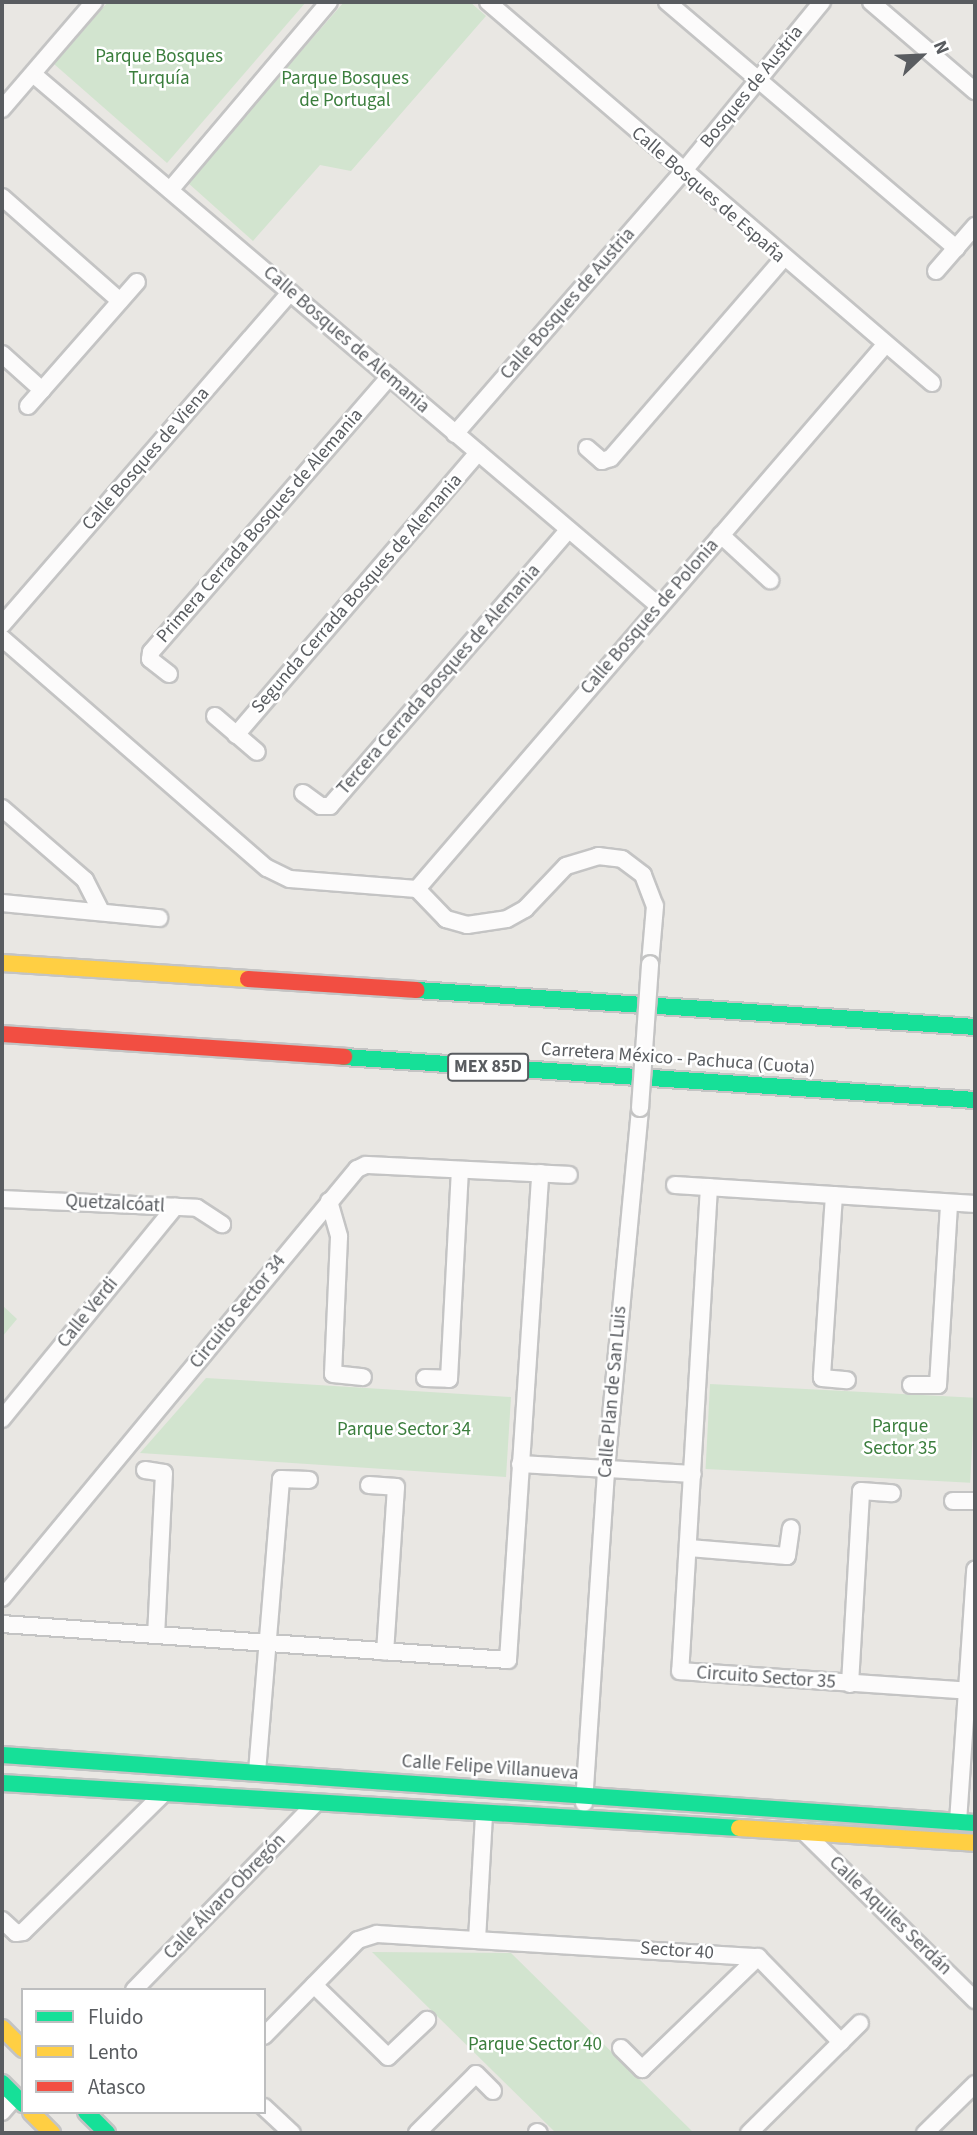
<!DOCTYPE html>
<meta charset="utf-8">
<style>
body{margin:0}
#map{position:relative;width:977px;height:2135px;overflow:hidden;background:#e9e7e3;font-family:"Source Sans 3",sans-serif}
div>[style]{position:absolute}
.green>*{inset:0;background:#d2e4cf;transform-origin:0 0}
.roads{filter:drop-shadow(2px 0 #c4c4c4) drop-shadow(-2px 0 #c4c4c4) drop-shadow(0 2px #c4c4c4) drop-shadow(0 -2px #c4c4c4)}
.street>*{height:16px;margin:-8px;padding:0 8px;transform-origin:8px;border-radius:8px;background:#fcfbfb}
.fast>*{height:16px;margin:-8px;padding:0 8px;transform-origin:8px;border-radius:8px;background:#16e098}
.slow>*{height:16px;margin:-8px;padding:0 8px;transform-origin:8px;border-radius:8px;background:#ffcf43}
.jam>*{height:16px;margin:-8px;padding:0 8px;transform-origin:8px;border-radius:8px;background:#f24e42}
.bridges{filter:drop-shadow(2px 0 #c4c4c4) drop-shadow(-2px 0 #c4c4c4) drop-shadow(0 2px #c4c4c4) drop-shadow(0 -2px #c4c4c4)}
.street-bridge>*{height:16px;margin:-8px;padding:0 8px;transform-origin:8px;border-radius:8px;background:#fcfbfb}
span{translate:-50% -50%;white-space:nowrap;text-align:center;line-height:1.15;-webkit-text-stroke:5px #fff;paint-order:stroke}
.shield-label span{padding:2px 5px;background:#fff;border:2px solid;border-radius:5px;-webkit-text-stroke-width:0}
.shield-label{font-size:18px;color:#595c60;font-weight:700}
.park-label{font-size:19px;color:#3b7e3d}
.street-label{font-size:19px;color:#595c60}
.frame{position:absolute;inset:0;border:4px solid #595c60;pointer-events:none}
.legend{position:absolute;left:21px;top:1988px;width:245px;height:126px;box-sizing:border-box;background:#fff;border:2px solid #bdbebf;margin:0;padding:9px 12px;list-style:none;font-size:21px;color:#595c60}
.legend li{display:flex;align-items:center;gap:14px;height:35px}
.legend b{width:35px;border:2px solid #bdbebf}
.north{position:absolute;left:886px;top:21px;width:70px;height:70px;-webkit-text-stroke:5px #fff;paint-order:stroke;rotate:67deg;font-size:19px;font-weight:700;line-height:28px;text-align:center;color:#595c60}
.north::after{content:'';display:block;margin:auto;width:24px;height:32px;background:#595c60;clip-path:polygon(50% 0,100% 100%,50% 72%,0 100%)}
</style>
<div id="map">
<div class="green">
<div style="clip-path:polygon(108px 2px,306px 2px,167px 163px,54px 64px)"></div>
<div style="clip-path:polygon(344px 2px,470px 2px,486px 16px,351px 171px,320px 165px,253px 241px,187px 182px)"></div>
<div style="clip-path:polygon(2px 1305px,17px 1319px,2px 1337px)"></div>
<div style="clip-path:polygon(206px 1378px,511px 1397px,506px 1477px,140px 1453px)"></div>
<div style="left:710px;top:1384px;width:265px;height:85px;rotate:3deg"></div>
<div style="clip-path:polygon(372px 1952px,511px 1953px,694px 2133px,556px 2133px)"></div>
</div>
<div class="roads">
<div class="street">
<div style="left:488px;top:2px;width:585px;rotate:40.63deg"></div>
<div style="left:667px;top:2px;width:380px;rotate:40.4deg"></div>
<div style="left:871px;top:2px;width:137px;rotate:40.6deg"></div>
<div style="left:33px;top:74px;width:822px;rotate:40.36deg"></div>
<div style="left:2px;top:109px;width:141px;rotate:-49.3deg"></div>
<div style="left:170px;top:190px;width:246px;rotate:-49.8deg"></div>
<div style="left:2px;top:197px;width:157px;rotate:41.4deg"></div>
<div style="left:936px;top:271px;width:60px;rotate:-49.1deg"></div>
<div style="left:2px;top:354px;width:54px;rotate:42deg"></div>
<div style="left:28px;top:406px;width:165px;rotate:-48.7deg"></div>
<div style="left:455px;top:434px;width:346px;rotate:-49deg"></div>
<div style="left:682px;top:173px;width:221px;rotate:-50.7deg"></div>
<div style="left:587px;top:448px;width:20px;rotate:41deg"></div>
<div style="left:602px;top:461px;width:9px;rotate:-18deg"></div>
<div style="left:611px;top:458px;width:263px;rotate:-49.2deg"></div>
<div style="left:721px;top:535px;width:67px;rotate:42.6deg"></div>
<div style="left:2px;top:625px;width:440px;rotate:-49.1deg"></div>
<div style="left:2px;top:638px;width:351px;rotate:41deg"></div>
<div style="left:267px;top:868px;width:25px;rotate:26deg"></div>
<div style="left:290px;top:879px;width:127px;rotate:4.5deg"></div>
<div style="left:417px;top:889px;width:42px;rotate:46deg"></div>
<div style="left:446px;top:919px;width:22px;rotate:16deg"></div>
<div style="left:467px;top:925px;width:40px;rotate:-8.5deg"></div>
<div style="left:507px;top:919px;width:21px;rotate:-29deg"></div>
<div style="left:525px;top:909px;width:59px;rotate:-46.4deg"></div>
<div style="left:566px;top:866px;width:34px;rotate:-17deg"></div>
<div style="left:598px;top:856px;width:24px;rotate:7deg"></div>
<div style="left:622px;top:859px;width:26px;rotate:37deg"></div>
<div style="left:643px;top:875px;width:33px;rotate:69deg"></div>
<div style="left:655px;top:906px;width:58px;rotate:94.9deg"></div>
<div style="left:169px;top:674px;width:24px;rotate:-142deg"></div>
<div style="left:150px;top:659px;width:7px;rotate:-82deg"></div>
<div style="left:151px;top:652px;width:364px;rotate:-49.1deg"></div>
<div style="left:215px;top:716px;width:55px;rotate:40.6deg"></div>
<div style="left:236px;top:735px;width:372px;rotate:-49.4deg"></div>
<div style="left:303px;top:793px;width:22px;rotate:36deg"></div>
<div style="left:321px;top:806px;width:9px"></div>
<div style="left:330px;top:806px;width:364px;rotate:-49.2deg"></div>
<div style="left:2px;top:808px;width:110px;rotate:40.9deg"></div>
<div style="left:85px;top:880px;width:33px;rotate:63deg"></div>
<div style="left:417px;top:889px;width:716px;rotate:-49.3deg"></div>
<div style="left:2px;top:903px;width:158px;rotate:5.5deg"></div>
<div style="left:675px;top:1185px;width:301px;rotate:3.6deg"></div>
<div style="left:709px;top:1187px;width:485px;rotate:93.4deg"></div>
<div style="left:680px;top:1671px;width:296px;rotate:3.9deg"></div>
<div style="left:834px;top:1195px;width:183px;rotate:93.8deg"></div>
<div style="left:822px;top:1378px;width:25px;rotate:5deg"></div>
<div style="left:2px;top:1199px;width:195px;rotate:2.6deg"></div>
<div style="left:197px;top:1208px;width:30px;rotate:33deg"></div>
<div style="left:329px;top:1201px;width:37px;rotate:74deg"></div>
<div style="left:339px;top:1237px;width:137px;rotate:92.5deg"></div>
<div style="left:333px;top:1374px;width:30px;rotate:6deg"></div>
<div style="left:425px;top:1378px;width:24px;rotate:2deg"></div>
<div style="left:449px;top:1379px;width:208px;rotate:-87deg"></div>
<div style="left:911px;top:1385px;width:27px"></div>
<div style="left:938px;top:1385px;width:182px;rotate:-86.5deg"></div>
<div style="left:2px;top:1419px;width:274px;rotate:-50.8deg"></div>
<div style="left:520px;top:1464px;width:173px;rotate:3.3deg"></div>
<div style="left:145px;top:1470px;width:19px;rotate:9deg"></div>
<div style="left:164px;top:1473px;width:161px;rotate:92.8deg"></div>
<div style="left:369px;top:1485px;width:27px;rotate:4deg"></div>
<div style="left:396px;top:1487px;width:165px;rotate:93.8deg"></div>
<div style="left:953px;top:1501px;width:22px"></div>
<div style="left:689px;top:1548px;width:98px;rotate:4.7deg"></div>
<div style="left:787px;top:1556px;width:28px;rotate:-82deg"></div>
<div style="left:2px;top:1598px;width:557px;rotate:-50.39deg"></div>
<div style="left:357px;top:1169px;width:10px;rotate:-24deg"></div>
<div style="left:366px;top:1165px;width:203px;rotate:2.8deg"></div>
<div style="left:2px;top:1624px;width:507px;rotate:4.07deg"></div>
<div style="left:508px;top:1660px;width:488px;rotate:-86.2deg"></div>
<div style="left:850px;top:1684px;width:193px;rotate:-86.7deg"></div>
<div style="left:861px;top:1491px;width:31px;rotate:4deg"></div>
<div style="left:257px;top:1772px;width:294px;rotate:-85.3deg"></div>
<div style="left:281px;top:1479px;width:28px;rotate:2deg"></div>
<div style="left:584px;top:1803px;width:335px;rotate:-86.2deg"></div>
<div style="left:606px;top:1469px;width:363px;rotate:-84.6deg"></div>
<div style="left:958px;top:1822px;width:253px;rotate:-86.1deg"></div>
<div style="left:804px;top:1832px;width:240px;rotate:44.5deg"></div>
<div style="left:2px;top:1920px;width:19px;rotate:43deg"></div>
<div style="left:16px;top:1933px;width:7px;rotate:-8deg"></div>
<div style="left:23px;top:1932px;width:194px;rotate:-44.6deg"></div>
<div style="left:477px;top:1940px;width:126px;rotate:-86.8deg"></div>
<div style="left:314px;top:1985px;width:103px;rotate:44.2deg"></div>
<div style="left:388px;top:2057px;width:54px;rotate:-43.5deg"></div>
<div style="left:134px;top:1990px;width:260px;rotate:-45.8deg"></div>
<div style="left:264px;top:2036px;width:134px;rotate:-45.6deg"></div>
<div style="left:358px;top:1940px;width:20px;rotate:-18deg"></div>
<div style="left:377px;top:1934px;width:382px;rotate:3.5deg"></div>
<div style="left:758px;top:1957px;width:119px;rotate:45.7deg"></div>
<div style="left:621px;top:2048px;width:30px;rotate:45deg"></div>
<div style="left:642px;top:2069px;width:161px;rotate:-44deg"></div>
<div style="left:264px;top:2107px;width:38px;rotate:43deg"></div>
<div style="left:2px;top:2112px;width:20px;rotate:-49deg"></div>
<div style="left:537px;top:2132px;width:2px;rotate:27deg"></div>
<div style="left:417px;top:2133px;width:83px;rotate:-45deg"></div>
<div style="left:476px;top:2074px;width:24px;rotate:45deg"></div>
<div style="left:749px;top:2133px;width:156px;rotate:-44.7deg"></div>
<div style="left:925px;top:2133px;width:70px;rotate:-44.4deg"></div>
</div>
<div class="fast">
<div style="left:417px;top:990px;width:559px;rotate:3.79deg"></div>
<div style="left:344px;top:1057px;width:632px;rotate:3.9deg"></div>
<div style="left:2px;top:1755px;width:975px;rotate:4deg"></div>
<div style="left:2px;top:1783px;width:738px;rotate:3.49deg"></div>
<div style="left:2px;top:2083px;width:30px;rotate:45deg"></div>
<div style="left:86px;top:2112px;width:30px;rotate:45deg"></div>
</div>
<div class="slow">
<div style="left:2px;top:963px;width:247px;rotate:3.7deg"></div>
<div style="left:739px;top:1828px;width:236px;rotate:3.6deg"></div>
<div style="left:2px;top:2028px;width:30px;rotate:45deg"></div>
<div style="left:31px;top:2112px;width:30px;rotate:45deg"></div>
</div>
<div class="jam">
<div style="left:248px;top:979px;width:169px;rotate:3.7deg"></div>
<div style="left:2px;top:1034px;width:343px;rotate:3.8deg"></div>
</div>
</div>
<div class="bridges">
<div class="street-bridge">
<div style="left:640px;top:1108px;width:144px;rotate:-86deg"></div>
</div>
</div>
<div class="shield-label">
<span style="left:488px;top:1067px">MEX 85D</span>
</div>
<div class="park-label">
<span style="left:159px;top:68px">Parque Bosques<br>Turquía</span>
<span style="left:345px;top:90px">Parque Bosques<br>de Portugal</span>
<span style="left:900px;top:1438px">Parque<br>Sector 35</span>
<span style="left:404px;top:1430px">Parque Sector 34</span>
<span style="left:535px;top:2045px">Parque Sector 40</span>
</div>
<div class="street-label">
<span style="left:752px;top:87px;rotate:-51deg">Bosques de Austria</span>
<span style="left:708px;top:195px;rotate:41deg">Calle Bosques de España</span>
<span style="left:568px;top:304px;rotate:-49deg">Calle Bosques de Austria</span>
<span style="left:346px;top:340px;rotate:41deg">Calle Bosques de Alemania</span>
<span style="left:146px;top:459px;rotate:-49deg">Calle Bosques de Viena</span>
<span style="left:260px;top:526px;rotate:-49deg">Primera Cerrada Bosques de Alemania</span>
<span style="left:357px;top:594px;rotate:-49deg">Segunda Cerrada Bosques de Alemania</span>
<span style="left:650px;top:617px;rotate:-49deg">Calle Bosques de Polonia</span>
<span style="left:439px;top:680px;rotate:-49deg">Tercera Cerrada Bosques de Alemania</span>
<span style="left:678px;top:1059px;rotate:4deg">Carretera México - Pachuca (Cuota)</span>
<span style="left:115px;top:1204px;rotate:3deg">Quetzalcóatl</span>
<span style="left:238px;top:1312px;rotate:-51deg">Circuito Sector 34</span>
<span style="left:88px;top:1313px;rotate:-51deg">Calle Verdi</span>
<span style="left:613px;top:1392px;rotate:-85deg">Calle Plan de San Luis</span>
<span style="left:766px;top:1678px;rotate:4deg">Circuito Sector 35</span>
<span style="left:490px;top:1768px;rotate:4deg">Calle Felipe Villanueva</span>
<span style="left:225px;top:1897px;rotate:-46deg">Calle Álvaro Obregón</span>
<span style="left:890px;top:1916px;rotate:44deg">Calle Aquiles Serdán</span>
<span style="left:677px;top:1951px;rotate:4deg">Sector 40</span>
</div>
<div class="frame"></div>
<ul class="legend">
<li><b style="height:9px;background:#16e098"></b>Fluido</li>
<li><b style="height:9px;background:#ffcf43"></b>Lento</li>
<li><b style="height:9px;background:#f24e42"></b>Atasco</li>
</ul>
<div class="north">N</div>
</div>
